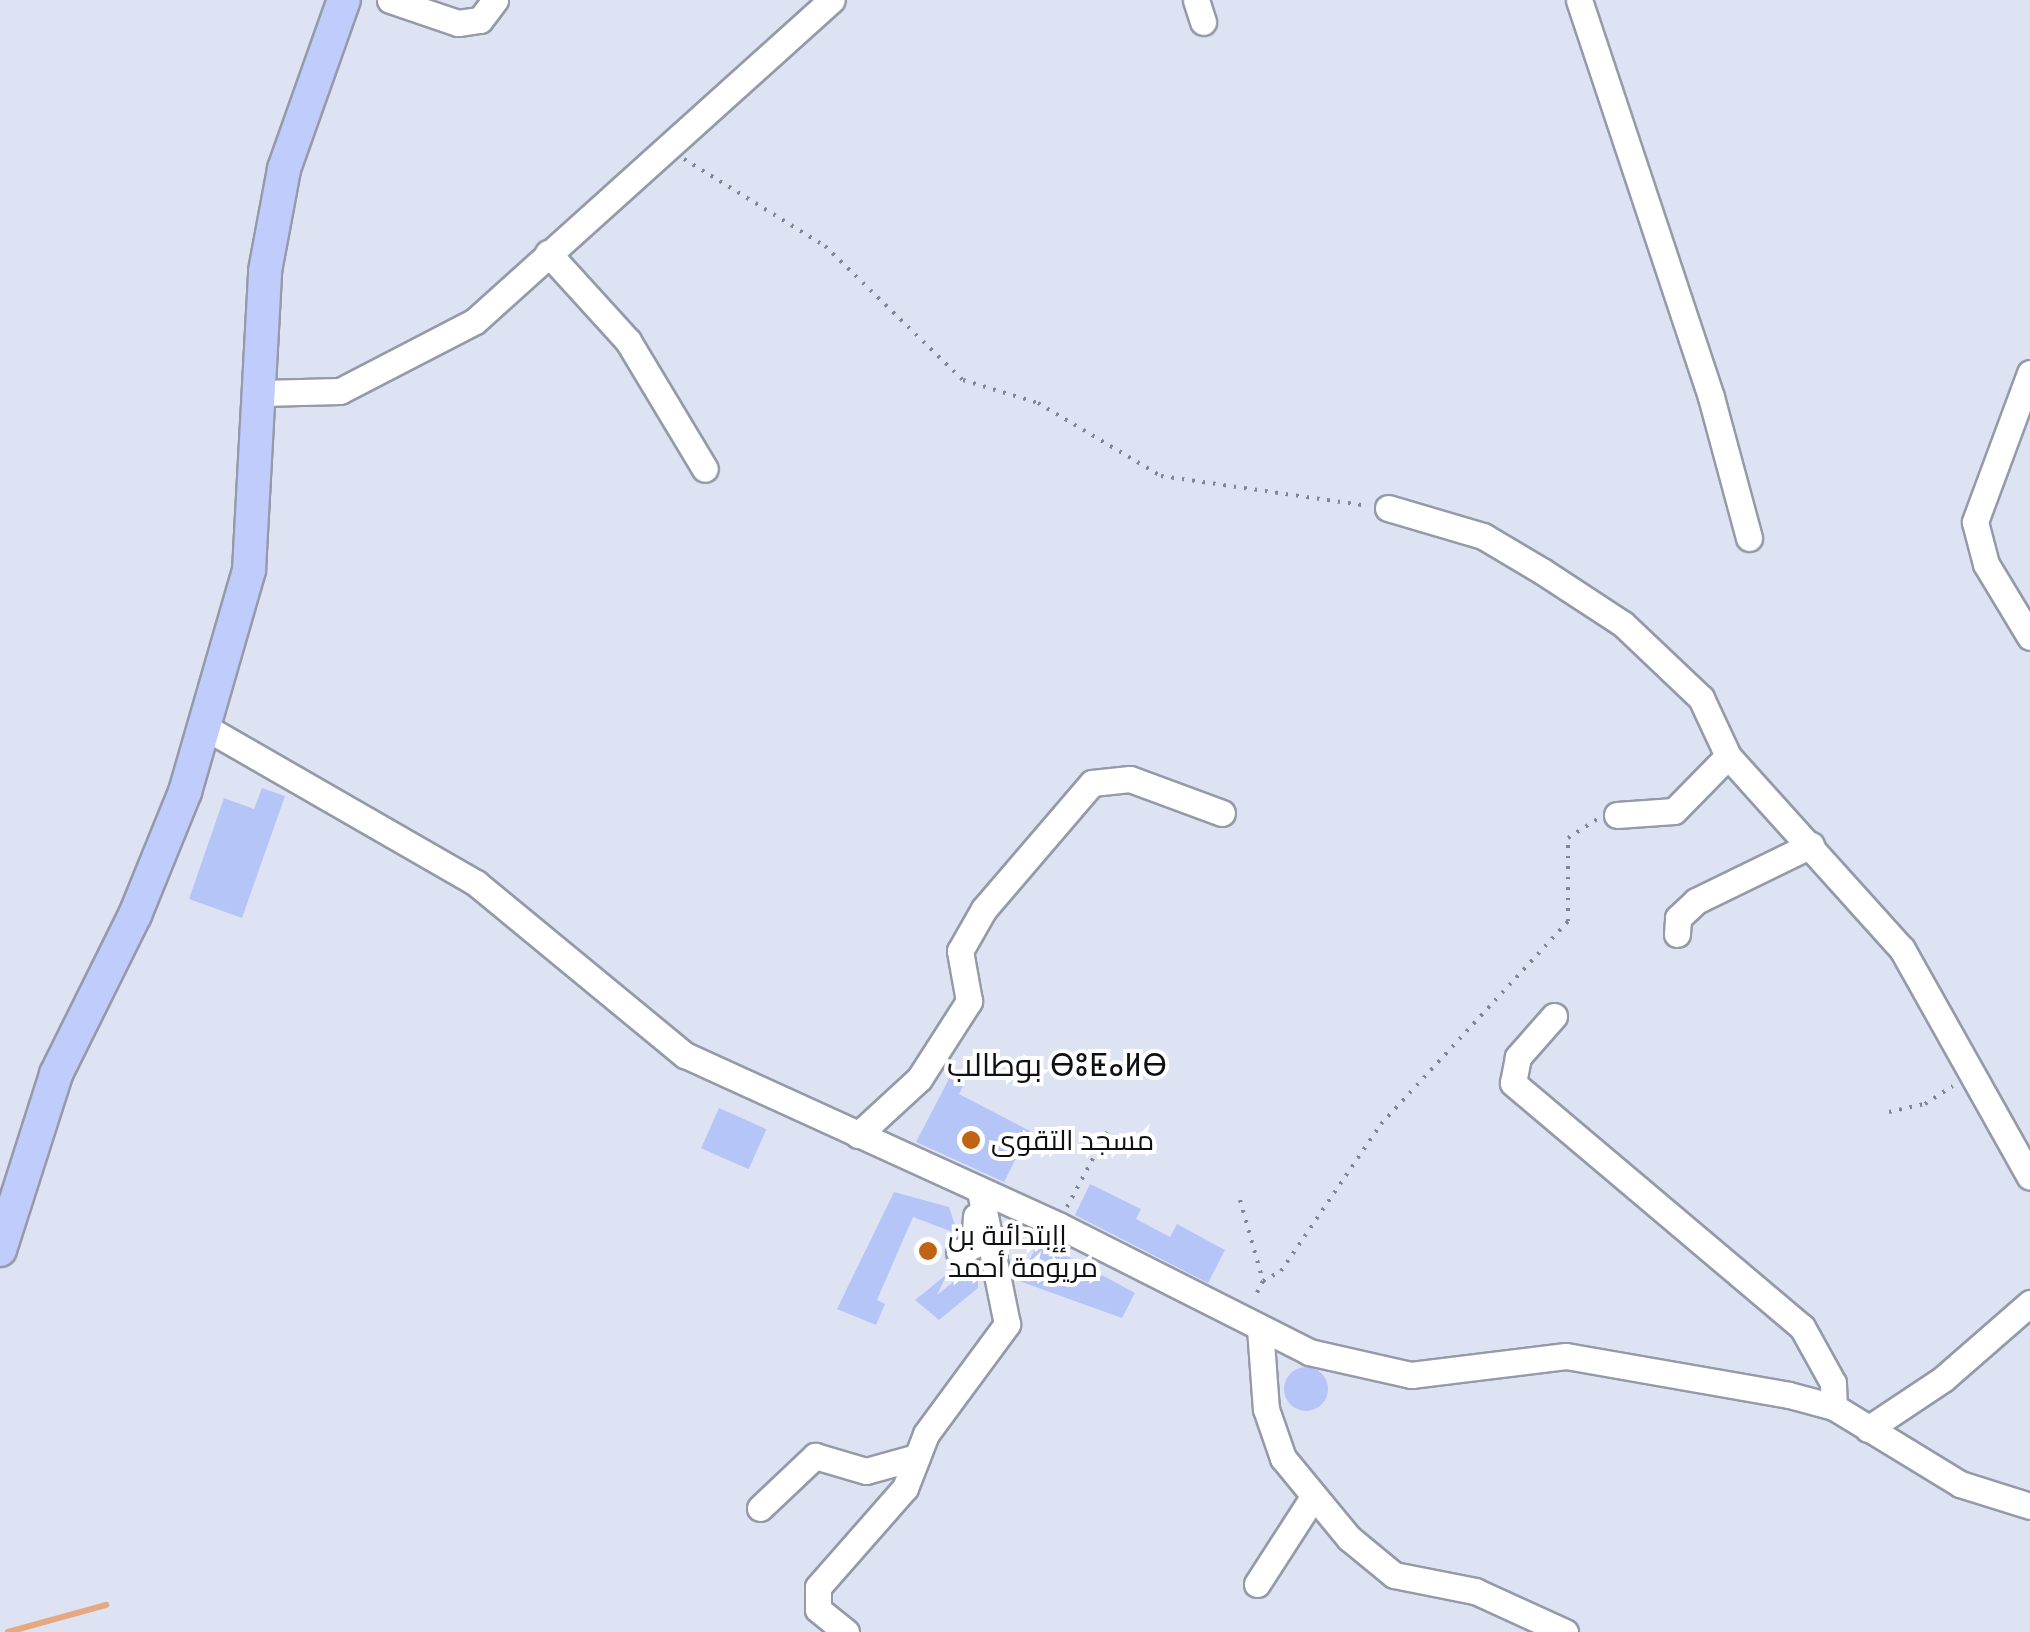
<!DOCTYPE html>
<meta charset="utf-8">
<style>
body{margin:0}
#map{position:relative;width:2030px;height:1632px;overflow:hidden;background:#dee3f4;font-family:"IBM Plex Sans",Cairo,"Noto Sans Tifinagh",sans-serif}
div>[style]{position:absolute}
.stream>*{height:6px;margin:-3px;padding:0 3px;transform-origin:3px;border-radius:3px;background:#e5a881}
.building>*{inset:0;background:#b6c5f7;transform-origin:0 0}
.round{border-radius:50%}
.path>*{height:4px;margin-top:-2px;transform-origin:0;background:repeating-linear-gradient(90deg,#838692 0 2.5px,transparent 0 10.5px)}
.roads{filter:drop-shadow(2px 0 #959aa9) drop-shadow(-2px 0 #959aa9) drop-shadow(0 2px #959aa9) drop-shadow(0 -2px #959aa9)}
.minor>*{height:25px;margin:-12.5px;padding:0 12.5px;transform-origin:12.5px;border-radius:12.5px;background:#fff}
.major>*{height:32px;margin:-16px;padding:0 16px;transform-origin:16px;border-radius:16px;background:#bfccfc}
.dots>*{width:28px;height:28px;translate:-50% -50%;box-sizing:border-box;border:5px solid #fff;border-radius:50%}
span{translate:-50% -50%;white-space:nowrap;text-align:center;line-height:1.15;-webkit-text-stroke:8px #fff;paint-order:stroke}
.poi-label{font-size:28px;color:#0f1016}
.left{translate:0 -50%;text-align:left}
.quarter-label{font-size:32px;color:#0f1016}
</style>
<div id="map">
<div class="stream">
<div style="left:8px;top:1632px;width:102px;rotate:-15.4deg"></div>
</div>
<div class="building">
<div style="clip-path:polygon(262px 788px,285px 796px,242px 918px,189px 899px,224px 798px,254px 809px)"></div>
<div style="clip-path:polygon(950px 1077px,964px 1084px,959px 1094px,1030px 1131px,1004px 1182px,916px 1142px)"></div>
<div style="left:719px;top:1108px;width:52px;height:44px;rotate:24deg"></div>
<div style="clip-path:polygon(1090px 1184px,1141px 1209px,1136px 1219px,1170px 1237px,1177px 1224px,1225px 1250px,1208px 1283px,1075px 1215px)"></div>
<div style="clip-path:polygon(894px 1192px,949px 1207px,958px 1234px,913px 1217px,877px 1300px,885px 1304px,876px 1325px,837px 1309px)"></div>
<div style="clip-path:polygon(1039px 1241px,1135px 1293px,1122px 1318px,1019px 1281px)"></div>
<div style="clip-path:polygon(978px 1262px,978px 1288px,939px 1320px,915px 1300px,947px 1274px,937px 1295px)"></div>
<div class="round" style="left:1284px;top:1367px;width:44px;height:44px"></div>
</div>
<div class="path">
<div style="left:684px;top:159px;width:166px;rotate:31.7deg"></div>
<div style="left:825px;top:246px;width:192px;rotate:44.2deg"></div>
<div style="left:963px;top:380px;width:78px;rotate:17deg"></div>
<div style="left:1038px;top:403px;width:143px;rotate:30.7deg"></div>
<div style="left:1161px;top:476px;width:210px;rotate:8.2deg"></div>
<div style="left:1889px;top:1112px;width:37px;rotate:-13deg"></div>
<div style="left:1925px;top:1104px;width:33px;rotate:-33deg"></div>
<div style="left:1240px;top:1200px;width:84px;rotate:74.1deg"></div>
<div style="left:1263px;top:1281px;width:20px;rotate:117deg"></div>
<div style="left:1067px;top:1207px;width:85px;rotate:-61.9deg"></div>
<div style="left:1263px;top:1281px;width:21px;rotate:-29deg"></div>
<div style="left:1281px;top:1271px;width:178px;rotate:-55.8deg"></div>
<div style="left:1381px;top:1124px;width:276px;rotate:-47.3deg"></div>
<div style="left:1568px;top:921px;width:83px;rotate:-90deg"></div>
<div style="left:1568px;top:838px;width:37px;rotate:-33deg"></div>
</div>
<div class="roads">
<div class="minor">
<div style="left:390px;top:0;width:72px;rotate:18.7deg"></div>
<div style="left:458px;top:23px;width:22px;rotate:-8deg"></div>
<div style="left:480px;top:20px;width:25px;rotate:-53deg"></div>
<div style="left:1196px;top:0;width:23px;rotate:72deg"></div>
<div style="left:1579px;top:0;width:418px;rotate:71.6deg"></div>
<div style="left:1711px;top:397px;width:146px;rotate:74.9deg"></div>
<div style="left:548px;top:253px;width:119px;rotate:47.7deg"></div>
<div style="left:628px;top:341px;width:149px;rotate:59deg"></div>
<div style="left:2030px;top:373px;width:159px;rotate:110.3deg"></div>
<div style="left:1975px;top:522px;width:43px;rotate:75.3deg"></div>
<div style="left:1986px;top:564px;width:85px;rotate:58.9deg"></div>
<div style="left:261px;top:393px;width:79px;rotate:-1.5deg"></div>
<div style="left:340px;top:391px;width:152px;rotate:-27.4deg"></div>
<div style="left:475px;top:321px;width:480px;rotate:-42deg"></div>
<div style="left:1388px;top:508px;width:99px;rotate:16.4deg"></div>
<div style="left:1483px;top:536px;width:69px;rotate:30.7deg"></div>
<div style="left:1542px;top:571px;width:97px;rotate:33.2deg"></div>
<div style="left:1623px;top:624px;width:108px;rotate:43.5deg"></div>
<div style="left:1701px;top:698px;width:64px;rotate:65deg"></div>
<div style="left:1728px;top:756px;width:260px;rotate:48deg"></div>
<div style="left:1902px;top:949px;width:261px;rotate:60.7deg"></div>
<div style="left:203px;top:726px;width:315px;rotate:29.9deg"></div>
<div style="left:476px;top:883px;width:271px;rotate:39.5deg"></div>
<div style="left:685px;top:1055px;width:412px;rotate:24.5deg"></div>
<div style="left:1060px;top:1226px;width:279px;rotate:26.8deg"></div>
<div style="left:1309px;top:1352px;width:105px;rotate:12.7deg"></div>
<div style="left:1411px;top:1375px;width:156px;rotate:-7deg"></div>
<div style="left:1566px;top:1356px;width:226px;rotate:9.9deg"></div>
<div style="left:1789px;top:1395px;width:47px;rotate:14.9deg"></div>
<div style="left:1834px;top:1407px;width:148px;rotate:31.4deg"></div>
<div style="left:1960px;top:1484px;width:73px;rotate:17.4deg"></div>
<div style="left:1617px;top:815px;width:57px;rotate:-4deg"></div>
<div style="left:1674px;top:811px;width:77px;rotate:-45.5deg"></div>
<div style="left:1677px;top:934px;width:16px;rotate:-86deg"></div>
<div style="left:1678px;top:918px;width:25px;rotate:-43deg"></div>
<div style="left:1696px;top:901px;width:128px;rotate:-26deg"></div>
<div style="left:1554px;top:1016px;width:55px;rotate:131.3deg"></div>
<div style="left:1518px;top:1057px;width:26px;rotate:101deg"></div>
<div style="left:1513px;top:1083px;width:378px;rotate:40.2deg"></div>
<div style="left:1802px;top:1327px;width:64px;rotate:61deg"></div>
<div style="left:1833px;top:1383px;width:24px;rotate:88deg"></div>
<div style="left:858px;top:1135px;width:83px;rotate:-42.6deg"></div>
<div style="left:919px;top:1079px;width:93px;rotate:-57.3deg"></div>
<div style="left:969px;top:1001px;width:51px;rotate:-100.2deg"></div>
<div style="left:960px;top:951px;width:48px;rotate:-60.3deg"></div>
<div style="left:984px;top:909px;width:166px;rotate:-49.4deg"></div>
<div style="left:1092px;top:783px;width:38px;rotate:-6deg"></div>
<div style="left:1130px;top:779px;width:98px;rotate:20.3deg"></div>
<div style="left:959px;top:1252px;width:17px;rotate:-25deg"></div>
<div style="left:974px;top:1245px;width:29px;rotate:-86deg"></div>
<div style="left:1260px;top:1328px;width:81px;rotate:85.8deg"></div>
<div style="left:1266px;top:1409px;width:52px;rotate:70.9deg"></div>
<div style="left:1283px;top:1458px;width:104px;rotate:50.5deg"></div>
<div style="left:1349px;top:1538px;width:58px;rotate:39.4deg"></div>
<div style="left:1394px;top:1575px;width:83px;rotate:11.2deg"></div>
<div style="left:1475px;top:1591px;width:99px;rotate:24.5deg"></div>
<div style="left:1868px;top:1429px;width:90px;rotate:-33.7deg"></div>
<div style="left:1943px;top:1379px;width:116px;rotate:-41.1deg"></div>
<div style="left:760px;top:1508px;width:76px;rotate:-43.4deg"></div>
<div style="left:815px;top:1456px;width:53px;rotate:16.4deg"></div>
<div style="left:866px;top:1471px;width:53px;rotate:-15.4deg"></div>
<div style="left:1257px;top:1584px;width:103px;rotate:-57.2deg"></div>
<div style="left:846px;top:1632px;width:36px;rotate:-141deg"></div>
<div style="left:818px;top:1609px;width:22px;rotate:-90deg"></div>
<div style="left:818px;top:1587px;width:132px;rotate:-48.7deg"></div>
<div style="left:905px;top:1488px;width:58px;rotate:-68.7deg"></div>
<div style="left:926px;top:1434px;width:137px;rotate:-53.6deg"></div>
<div style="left:1007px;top:1324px;width:136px;rotate:-101.5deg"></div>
</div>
<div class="major">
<div style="left:0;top:1250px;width:185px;rotate:-72.3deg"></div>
<div style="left:56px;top:1074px;width:178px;rotate:-63.6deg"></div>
<div style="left:135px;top:915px;width:133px;rotate:-67.9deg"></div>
<div style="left:185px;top:792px;width:231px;rotate:-73.9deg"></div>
<div style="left:249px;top:570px;width:299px;rotate:-86.9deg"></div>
<div style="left:265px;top:271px;width:104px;rotate:-79.4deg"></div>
<div style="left:284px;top:169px;width:179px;rotate:-70.5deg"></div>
</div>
</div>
<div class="dots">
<div style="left:971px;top:1140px;background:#c06414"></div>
<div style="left:928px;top:1251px;background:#c06414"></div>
</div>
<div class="poi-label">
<span class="left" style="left:991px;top:1140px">مسجد التقوى</span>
<span class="left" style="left:948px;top:1251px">إإبتدائية بن<br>مريومة أحمد</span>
</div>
<div class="quarter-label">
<span style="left:1057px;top:1064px">بوطالب ⴱⵓⵟⴰⵍⴱ</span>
</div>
</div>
